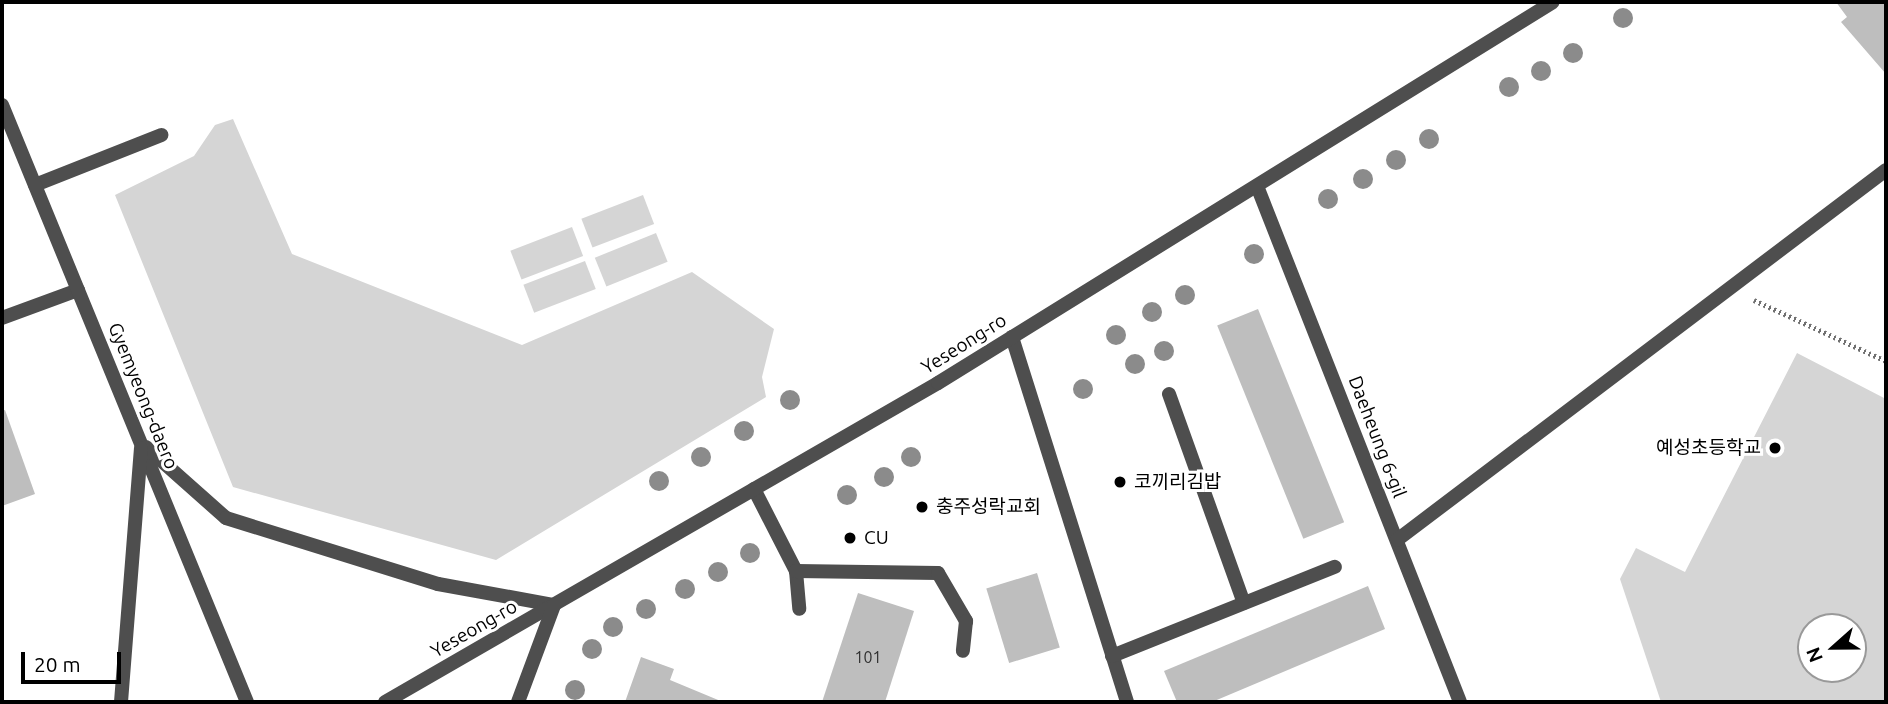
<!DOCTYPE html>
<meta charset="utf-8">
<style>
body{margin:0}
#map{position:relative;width:1888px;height:704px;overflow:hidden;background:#fff;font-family:Ubuntu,"Noto Sans KR",sans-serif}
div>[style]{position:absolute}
.green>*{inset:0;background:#d5d5d5;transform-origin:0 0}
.building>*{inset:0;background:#bebebe;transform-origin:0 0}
.path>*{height:4.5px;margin-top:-2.25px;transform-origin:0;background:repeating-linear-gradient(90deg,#707070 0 2px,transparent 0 5.5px)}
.service>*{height:14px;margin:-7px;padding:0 7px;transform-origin:7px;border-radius:7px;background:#4e4e4e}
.minor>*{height:14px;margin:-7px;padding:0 7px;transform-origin:7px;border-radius:7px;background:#4e4e4e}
.tertiary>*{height:14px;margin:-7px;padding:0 7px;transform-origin:7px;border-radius:7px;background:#4e4e4e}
.trees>*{width:20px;height:20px;margin:-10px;border-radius:50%;background:#8b8b8b}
.dots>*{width:19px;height:19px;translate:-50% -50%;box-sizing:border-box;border:4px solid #fff;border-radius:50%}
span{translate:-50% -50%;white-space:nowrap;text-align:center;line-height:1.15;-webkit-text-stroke:6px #fff;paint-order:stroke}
.number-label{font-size:16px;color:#303030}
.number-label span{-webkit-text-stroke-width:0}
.street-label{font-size:19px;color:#000}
.poi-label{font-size:19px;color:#000}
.right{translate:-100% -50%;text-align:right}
.left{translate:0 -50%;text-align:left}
.frame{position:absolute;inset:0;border:4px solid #000;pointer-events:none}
.north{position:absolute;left:1797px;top:613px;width:70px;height:70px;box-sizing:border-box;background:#fff;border:2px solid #999;border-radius:50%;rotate:249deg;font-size:19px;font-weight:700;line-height:28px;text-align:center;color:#000}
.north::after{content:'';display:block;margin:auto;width:24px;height:32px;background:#000;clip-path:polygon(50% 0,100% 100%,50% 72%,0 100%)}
.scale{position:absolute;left:21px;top:652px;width:100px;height:32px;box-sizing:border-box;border:4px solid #000;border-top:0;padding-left:9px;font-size:21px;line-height:24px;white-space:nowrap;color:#000;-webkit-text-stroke:5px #fff;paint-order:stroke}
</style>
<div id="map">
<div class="green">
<div style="clip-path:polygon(233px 119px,292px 254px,522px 345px,692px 272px,774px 329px,762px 377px,766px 397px,496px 560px,233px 487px,115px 195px,194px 156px,215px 125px)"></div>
<div style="left:643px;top:195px;width:31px;height:66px;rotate:69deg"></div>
<div style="left:572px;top:227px;width:31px;height:66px;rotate:69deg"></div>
<div style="left:656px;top:233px;width:31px;height:66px;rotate:68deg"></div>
<div style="left:585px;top:261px;width:30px;height:66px;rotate:69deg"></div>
<div style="clip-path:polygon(evenodd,1797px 353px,1886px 399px,1886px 702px,1661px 702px,1620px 579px,1636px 548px,1685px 572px,1797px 353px,1853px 627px,1853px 669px,1811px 669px,1811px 627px,1853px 627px)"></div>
</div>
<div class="building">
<div style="clip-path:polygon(1836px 2px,1886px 2px,1886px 74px,1841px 22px,1847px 17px)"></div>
<div style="left:1258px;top:309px;width:230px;height:44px;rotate:68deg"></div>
<div style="clip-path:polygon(5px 410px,35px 494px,2px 506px,2px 411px)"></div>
<div style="left:1037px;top:573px;width:78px;height:53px;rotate:73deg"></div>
<div style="clip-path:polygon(1368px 586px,1385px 629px,1212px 702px,1177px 702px,1164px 671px)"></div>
<div style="clip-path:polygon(858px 593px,914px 611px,885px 702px,822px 702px)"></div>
<div style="clip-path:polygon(641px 657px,674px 669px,670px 680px,723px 702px,625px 702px)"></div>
</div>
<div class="path">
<div style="left:1754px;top:300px;width:145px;rotate:24.8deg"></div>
</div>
<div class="service">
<div style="left:35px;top:185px;width:136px;rotate:-21.6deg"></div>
<div style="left:1012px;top:337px;width:383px;rotate:72.5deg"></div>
<div style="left:1169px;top:394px;width:222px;rotate:70.3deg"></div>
<div style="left:754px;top:489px;width:92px;rotate:62.9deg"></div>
<div style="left:796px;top:571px;width:38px;rotate:85deg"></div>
<div style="left:796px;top:571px;width:142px;rotate:0.8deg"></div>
<div style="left:938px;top:573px;width:56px;rotate:59.7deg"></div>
<div style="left:966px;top:621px;width:30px;rotate:96deg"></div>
<div style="left:1112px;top:656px;width:240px;rotate:-21.8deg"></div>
</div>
<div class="minor">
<div style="left:1257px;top:186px;width:554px;rotate:68.52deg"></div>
<div style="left:2px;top:318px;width:81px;rotate:-20.2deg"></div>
<div style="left:1397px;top:540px;width:613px;rotate:-37.11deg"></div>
</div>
<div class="tertiary">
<div style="left:2px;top:105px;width:645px;rotate:67.69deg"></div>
<div style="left:146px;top:447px;width:107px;rotate:41.6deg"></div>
<div style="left:226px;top:518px;width:222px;rotate:17.3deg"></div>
<div style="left:438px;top:584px;width:118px;rotate:10.3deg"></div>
<div style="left:121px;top:702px;width:254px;rotate:-85.5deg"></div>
<div style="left:385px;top:702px;width:638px;rotate:-29.98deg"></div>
<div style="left:938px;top:383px;width:723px;rotate:-31.78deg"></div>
<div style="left:518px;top:702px;width:103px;rotate:-69.6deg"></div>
</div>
<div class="trees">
<div style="left:1623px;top:18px"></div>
<div style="left:1573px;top:53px"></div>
<div style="left:1541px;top:71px"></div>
<div style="left:1509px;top:87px"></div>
<div style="left:1429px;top:139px"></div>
<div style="left:1396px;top:160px"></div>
<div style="left:1363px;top:179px"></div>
<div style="left:1328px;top:199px"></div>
<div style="left:1254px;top:254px"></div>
<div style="left:1185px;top:295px"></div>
<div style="left:1152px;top:312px"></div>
<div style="left:1116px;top:335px"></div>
<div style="left:1164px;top:351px"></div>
<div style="left:1135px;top:364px"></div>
<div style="left:1083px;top:389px"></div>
<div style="left:790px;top:400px"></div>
<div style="left:744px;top:431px"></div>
<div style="left:701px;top:457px"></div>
<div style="left:911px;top:457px"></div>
<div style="left:884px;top:477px"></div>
<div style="left:659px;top:481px"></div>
<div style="left:847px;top:495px"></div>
<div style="left:750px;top:553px"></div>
<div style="left:718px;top:572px"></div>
<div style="left:685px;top:589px"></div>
<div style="left:646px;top:609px"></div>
<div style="left:613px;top:627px"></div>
<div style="left:592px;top:649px"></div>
<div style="left:575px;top:690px"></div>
</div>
<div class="dots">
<div style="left:1775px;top:448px;background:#000"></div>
<div style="left:1120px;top:482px;background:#000"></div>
<div style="left:922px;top:507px;background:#000"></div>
<div style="left:850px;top:538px;background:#000"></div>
</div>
<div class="number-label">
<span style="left:868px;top:657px">101</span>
</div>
<div class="street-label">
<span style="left:964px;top:344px;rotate:-32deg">Yeseong-ro</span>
<span style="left:143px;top:396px;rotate:68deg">Gyemyeong-daero</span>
<span style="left:1377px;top:437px;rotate:69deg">Daeheung 6-gil</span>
<span style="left:474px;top:629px;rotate:-30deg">Yeseong-ro</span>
</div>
<div class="poi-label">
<span class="right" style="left:1761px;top:448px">예성초등학교</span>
<span class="left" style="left:1134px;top:482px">코끼리김밥</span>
<span class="left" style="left:936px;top:507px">충주성락교회</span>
<span class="left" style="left:864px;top:538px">CU</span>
</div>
<div class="frame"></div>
<div class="north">N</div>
<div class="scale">20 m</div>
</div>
